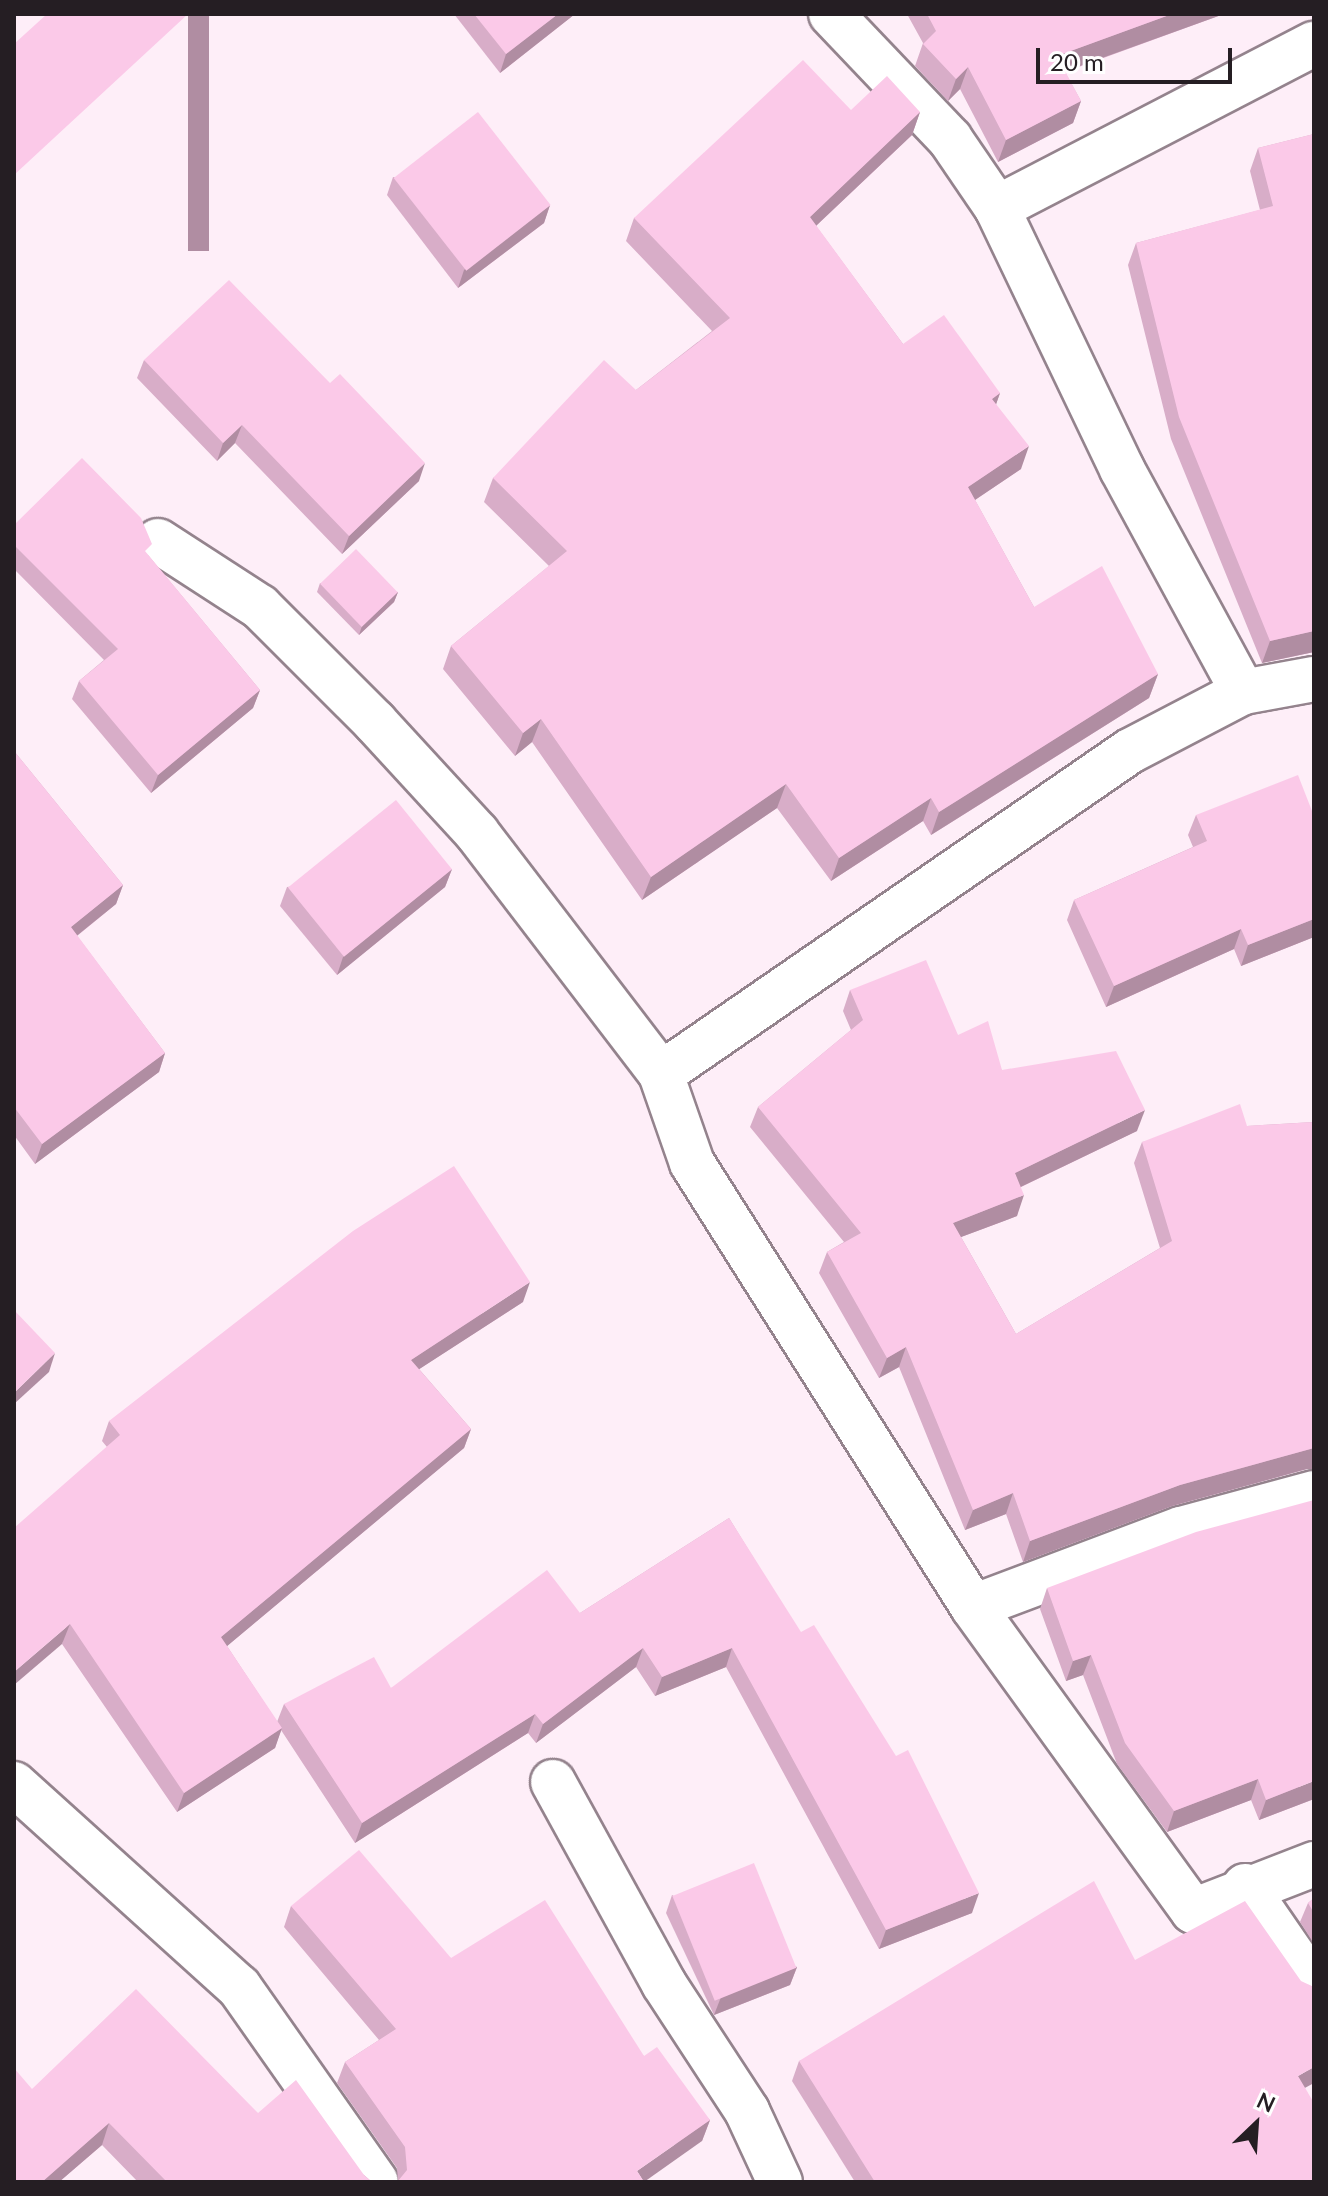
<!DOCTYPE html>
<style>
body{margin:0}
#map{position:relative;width:1328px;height:2196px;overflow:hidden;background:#feeef8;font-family:Lato,sans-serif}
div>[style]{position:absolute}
.roads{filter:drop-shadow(2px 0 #94838d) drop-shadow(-2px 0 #94838d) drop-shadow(0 2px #94838d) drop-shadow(0 -2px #94838d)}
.street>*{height:44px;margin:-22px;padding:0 22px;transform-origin:22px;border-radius:22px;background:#fff}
.wall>*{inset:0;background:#d8adc8}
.shaded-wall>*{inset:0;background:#b08da2;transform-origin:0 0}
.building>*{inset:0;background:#fbc9e8;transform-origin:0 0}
span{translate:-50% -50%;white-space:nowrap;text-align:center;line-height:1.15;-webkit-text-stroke:6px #fff;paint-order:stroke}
.frame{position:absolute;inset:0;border:16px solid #251e23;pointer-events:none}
.north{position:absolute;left:1216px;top:2084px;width:80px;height:80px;-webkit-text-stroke:6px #fff;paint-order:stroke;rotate:25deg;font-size:22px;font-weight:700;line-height:32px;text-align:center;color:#251e23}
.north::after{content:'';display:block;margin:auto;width:28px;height:36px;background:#251e23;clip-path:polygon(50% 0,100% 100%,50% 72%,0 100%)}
.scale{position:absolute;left:1036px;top:48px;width:196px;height:36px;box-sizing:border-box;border:4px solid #251e23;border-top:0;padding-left:10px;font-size:24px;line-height:28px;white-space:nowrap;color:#251e23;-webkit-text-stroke:6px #fff;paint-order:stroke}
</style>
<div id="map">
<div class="roads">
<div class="street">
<div style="left:831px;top:14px;width:173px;rotate:46.4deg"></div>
<div style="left:950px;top:139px;width:83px;rotate:55.7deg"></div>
<div style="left:997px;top:208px;width:289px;rotate:64.4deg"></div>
<div style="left:1122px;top:469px;width:254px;rotate:61.5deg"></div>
<div style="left:997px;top:208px;width:357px;rotate:-27.4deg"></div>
<div style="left:158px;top:541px;width:121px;rotate:32.9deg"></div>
<div style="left:260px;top:607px;width:163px;rotate:45deg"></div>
<div style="left:375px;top:722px;width:151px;rotate:47.4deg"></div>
<div style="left:477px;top:833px;width:303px;rotate:52.6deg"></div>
<div style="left:661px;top:1074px;width:94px;rotate:70.8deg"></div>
<div style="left:692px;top:1163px;width:525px;rotate:57.67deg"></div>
<div style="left:973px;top:1607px;width:375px;rotate:54.1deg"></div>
<div style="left:1193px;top:1911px;width:130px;rotate:-21.2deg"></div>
<div style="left:661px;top:1074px;width:569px;rotate:-34.56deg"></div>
<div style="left:1130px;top:751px;width:127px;rotate:-27.6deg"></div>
<div style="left:1243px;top:692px;width:72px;rotate:-10.4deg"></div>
<div style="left:973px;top:1607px;width:222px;rotate:-20.6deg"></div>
<div style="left:1181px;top:1529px;width:138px;rotate:-15.1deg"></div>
<div style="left:553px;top:1782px;width:230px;rotate:61.2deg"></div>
<div style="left:664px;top:1984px;width:152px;rotate:56.8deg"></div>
<div style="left:747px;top:2111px;width:78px;rotate:65.1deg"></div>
<div style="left:14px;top:1784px;width:303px;rotate:42.1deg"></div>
<div style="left:239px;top:1987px;width:238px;rotate:54.9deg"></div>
<div style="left:1245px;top:1886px;width:121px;rotate:55.4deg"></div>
</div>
</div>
<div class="wall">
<div style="clip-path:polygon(454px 14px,575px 14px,500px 73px)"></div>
<div style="clip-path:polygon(907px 14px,1224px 14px,1065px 72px,1081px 101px,1073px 123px,998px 162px,960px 89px,948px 101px,915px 66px,923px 43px)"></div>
<div style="clip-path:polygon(851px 110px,920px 112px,912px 135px,816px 226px,903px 344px,1000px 393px,996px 404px,1021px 469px,975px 500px,1034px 607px,1158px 674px,1149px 698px,931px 835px,923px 821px,831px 881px,777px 808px,642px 900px,532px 742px,515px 756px,443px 669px,451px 646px,549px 566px,484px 502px,493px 478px,636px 390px,712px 331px,626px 241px,634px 218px)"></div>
<div style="clip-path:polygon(1314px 134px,1314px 652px,1262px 663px,1171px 439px,1128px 265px,1136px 243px,1260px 210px,1250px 171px,1258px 148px)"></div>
<div style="clip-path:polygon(393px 177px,550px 205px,544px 223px,458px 288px,387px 195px)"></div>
<div style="clip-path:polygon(144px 360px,419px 481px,342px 554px,235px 443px,217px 461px,137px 378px)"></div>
<div style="clip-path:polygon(14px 525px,148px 555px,260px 690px,253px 708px,151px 793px,72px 699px,79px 681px,104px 660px,14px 569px)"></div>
<div style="clip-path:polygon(320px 583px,398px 592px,394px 602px,359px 635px,317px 592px)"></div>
<div style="clip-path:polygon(14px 751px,123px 885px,116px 904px,77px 936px,165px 1053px,159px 1072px,35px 1164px,14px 1135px)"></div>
<div style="clip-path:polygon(1312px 811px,1314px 811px,1314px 937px,1241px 966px,1234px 949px,1106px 1007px,1067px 920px,1074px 900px,1193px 847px,1188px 835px,1196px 815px)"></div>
<div style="clip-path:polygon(452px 869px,445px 887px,337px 975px,280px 906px,287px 887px)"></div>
<div style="clip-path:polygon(850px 990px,958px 1035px,1002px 1070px,1137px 1131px,1021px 1187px,1017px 1216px,961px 1237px,1016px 1334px,1160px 1248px,1134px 1163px,1142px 1142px,1247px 1126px,1314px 1122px,1314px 1469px,1307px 1469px,1172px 1506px,1023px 1562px,1006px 1514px,965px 1530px,899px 1367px,879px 1378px,819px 1273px,827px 1252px,844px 1242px,750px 1127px,758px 1107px,851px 1030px,843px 1011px)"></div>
<div style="clip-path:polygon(523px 1302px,419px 1369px,471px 1429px,464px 1448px,227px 1646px,277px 1722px,284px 1704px,391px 1688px,580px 1613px,729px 1518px,972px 1913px,879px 1949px,726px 1667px,655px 1696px,636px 1667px,536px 1743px,528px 1733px,355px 1843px,281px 1730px,275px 1748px,177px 1812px,62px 1644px,107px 1447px,102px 1441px,109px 1421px)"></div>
<div style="clip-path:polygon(1047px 1588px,1314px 1799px,1259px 1820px,1251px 1800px,1167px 1832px,1117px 1764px,1083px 1675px,1066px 1681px,1040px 1609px)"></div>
<div style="clip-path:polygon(672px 1895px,797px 1967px,790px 1985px,714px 2015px,666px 1913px)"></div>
<div style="clip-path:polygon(1314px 1898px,1314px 1944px,1300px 1922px,1308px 1903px)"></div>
<div style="clip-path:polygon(291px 1906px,451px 1958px,644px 2056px,710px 2120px,702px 2141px,398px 2181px,397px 2168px,337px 2083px,345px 2062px,379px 2040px,284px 1927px)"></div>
<div style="clip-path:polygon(1135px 1960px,1305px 2088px,1314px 2182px,855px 2182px,792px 2081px,799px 2061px)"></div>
<div style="clip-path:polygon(32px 2089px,258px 2113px,364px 2175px,372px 2182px,138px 2182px,102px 2145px,59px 2182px,14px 2182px)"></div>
</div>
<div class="shaded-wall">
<div style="left:188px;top:14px;width:21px;height:237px"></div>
<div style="clip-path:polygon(558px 14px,575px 14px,500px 73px,506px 54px)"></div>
<div style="clip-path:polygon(1172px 14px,1224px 14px,1049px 77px,1057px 56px)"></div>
<div style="clip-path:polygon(968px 67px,960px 89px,948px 101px,956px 79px)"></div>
<div style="clip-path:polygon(1081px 101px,1073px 123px,998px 162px,1006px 140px)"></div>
<div style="clip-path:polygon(920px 112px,912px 135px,801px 240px,810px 217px)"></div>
<div style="clip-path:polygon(550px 205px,544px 223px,458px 288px,464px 270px)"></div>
<div style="clip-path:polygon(1000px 393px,992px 416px,992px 399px)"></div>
<div style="clip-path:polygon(242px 425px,235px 443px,217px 461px,223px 443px)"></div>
<div style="clip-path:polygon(1029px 446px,1021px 469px,960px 510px,968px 487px)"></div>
<div style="clip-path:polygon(425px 463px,419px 481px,342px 554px,349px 536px)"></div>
<div style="clip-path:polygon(398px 592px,394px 602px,359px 635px,362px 626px)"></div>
<div style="clip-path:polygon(1314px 631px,1314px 652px,1262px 663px,1270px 641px)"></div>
<div style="clip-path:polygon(1158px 674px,1149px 698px,931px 835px,939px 812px)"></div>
<div style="clip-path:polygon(260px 690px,253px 708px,151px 793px,158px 775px)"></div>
<div style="clip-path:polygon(541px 719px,532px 742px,515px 756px,523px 733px)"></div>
<div style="clip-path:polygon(786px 784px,777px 808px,642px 900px,651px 877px)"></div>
<div style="clip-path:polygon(931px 798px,923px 821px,831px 881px,839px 858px)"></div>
<div style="clip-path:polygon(452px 869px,445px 887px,337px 975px,343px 957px)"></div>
<div style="clip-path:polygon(123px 885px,116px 904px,64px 946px,71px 927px)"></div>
<div style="clip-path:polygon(1314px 919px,1314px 937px,1241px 966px,1248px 945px)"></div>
<div style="clip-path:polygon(1241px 929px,1234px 949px,1106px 1007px,1114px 986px)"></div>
<div style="clip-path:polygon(165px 1053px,159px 1072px,35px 1164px,42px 1144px)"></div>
<div style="clip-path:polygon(1145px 1110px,1137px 1131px,1008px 1193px,1015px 1173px)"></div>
<div style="clip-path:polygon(1024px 1195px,1017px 1216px,945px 1243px,953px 1223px)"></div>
<div style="clip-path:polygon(530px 1282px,523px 1302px,404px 1379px,411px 1360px)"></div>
<div style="clip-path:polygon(906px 1347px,899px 1367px,879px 1378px,887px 1358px)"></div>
<div style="clip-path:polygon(55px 1353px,49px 1372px,14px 1404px,14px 1393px)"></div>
<div style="clip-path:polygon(471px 1429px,464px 1448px,214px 1657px,221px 1637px)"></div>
<div style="clip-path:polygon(1314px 1448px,1314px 1469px,1307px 1469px,1172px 1506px,1023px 1562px,1030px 1541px,1180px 1485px)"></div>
<div style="clip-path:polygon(1013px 1493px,1006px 1514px,965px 1530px,973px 1510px)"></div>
<div style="clip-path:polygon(70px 1624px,62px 1644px,14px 1685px,14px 1672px)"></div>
<div style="clip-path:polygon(643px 1648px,636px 1667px,536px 1743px,543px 1724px)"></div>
<div style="clip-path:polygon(732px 1648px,726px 1667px,655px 1696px,662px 1677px)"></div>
<div style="clip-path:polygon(1091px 1655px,1083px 1675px,1066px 1681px,1073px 1661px)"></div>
<div style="clip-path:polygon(535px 1714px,528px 1733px,355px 1843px,362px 1823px)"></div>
<div style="clip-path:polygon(282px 1728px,275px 1748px,177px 1812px,184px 1793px)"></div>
<div style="clip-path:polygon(1258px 1779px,1251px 1800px,1167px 1832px,1174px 1811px)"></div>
<div style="clip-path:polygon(1314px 1781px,1314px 1799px,1259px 1820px,1266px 1800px)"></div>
<div style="clip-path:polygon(979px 1893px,972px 1913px,879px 1949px,886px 1930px)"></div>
<div style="clip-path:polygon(797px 1967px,790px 1985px,714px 2015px,721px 1997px)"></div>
<div style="clip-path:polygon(1314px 2067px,1314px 2083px,1290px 2096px,1298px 2076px)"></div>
<div style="clip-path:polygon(710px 2120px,702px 2141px,644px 2182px,637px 2171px)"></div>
<div style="clip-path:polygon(109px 2123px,102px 2145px,59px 2182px,42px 2182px)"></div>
</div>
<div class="building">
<div style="clip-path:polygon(47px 14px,188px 14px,14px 175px,14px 44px)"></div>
<div style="clip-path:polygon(474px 14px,558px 14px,506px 54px)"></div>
<div style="clip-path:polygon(927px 14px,1172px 14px,1057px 56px,1081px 101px,1006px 140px,968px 67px,956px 79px,923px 44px,936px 31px)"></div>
<div style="clip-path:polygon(803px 60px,851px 110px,887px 76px,920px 112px,810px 217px,903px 344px,944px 315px,1000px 393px,992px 399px,1029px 446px,968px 487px,1034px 607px,1102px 566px,1158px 674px,939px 812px,931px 798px,839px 858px,786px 784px,651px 877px,541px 719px,523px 733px,451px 646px,567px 551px,493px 478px,604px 360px,636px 390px,730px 318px,634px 218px)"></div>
<div style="left:478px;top:112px;width:118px;height:107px;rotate:52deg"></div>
<div style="clip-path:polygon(1314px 134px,1314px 631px,1270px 641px,1179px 417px,1136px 243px,1273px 206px,1258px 148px)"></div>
<div style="clip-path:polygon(229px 280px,330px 383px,340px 374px,425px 463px,349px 536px,242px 425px,223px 443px,144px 360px)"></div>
<div style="clip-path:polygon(82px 458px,141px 518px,152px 544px,145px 551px,260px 690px,158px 775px,79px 681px,118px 649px,14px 545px,14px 525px)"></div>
<div style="left:356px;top:549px;width:60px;height:50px;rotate:46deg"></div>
<div style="clip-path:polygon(14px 751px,123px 885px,71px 927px,165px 1053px,42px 1144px,14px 1107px)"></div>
<div style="clip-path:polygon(1298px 775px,1312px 811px,1314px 811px,1314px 919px,1248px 945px,1241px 929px,1114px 986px,1074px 900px,1207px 841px,1196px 815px)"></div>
<div style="left:396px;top:800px;width:89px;height:139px;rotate:51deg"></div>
<div style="clip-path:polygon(926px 960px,958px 1035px,988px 1021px,1002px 1070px,1116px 1051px,1145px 1110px,1015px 1173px,1024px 1195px,953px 1223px,1016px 1334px,1172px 1241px,1142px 1142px,1240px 1104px,1247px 1126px,1314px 1122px,1314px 1448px,1180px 1485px,1030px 1541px,1013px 1493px,973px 1510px,906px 1347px,887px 1358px,827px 1252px,861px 1233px,758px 1107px,863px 1020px,850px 990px)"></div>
<div style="clip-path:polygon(454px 1166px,530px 1282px,411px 1360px,471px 1429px,221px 1637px,282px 1728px,184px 1793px,70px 1624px,14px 1672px,14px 1528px,120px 1435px,109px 1421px,353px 1231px)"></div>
<div style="clip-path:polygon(14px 1310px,55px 1353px,14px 1393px)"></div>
<div style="clip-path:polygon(1314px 1500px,1314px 1781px,1266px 1800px,1258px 1779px,1174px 1811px,1125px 1743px,1091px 1655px,1073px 1661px,1047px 1588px,1196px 1532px)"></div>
<div style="clip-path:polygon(729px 1518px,801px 1632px,814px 1625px,896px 1756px,908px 1750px,979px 1893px,886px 1930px,732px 1648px,662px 1677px,643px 1648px,543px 1724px,535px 1714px,362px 1823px,284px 1704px,374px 1657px,391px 1688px,547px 1570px,580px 1613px)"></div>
<div style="clip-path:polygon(359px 1850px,451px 1958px,545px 1900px,644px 2056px,657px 2047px,710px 2120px,637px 2171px,644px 2182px,390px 2182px,398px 2181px,407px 2170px,405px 2147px,345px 2062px,396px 2029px,291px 1906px)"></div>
<div style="left:754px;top:1863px;width:113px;height:88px;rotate:68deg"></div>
<div style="clip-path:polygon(1094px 1881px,1135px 1960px,1245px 1901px,1301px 1981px,1314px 1987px,1314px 2067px,1298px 2076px,1314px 2103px,1314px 2182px,875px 2182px,799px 2061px)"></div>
<div style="clip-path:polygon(1314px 1898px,1314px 1913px,1308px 1903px)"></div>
<div style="clip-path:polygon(136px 1989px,258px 2113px,296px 2080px,364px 2175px,372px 2182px,167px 2182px,109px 2123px,42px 2182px,14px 2182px,14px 2068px,32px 2089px)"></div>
</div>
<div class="frame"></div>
<div class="north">N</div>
<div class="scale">20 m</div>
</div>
